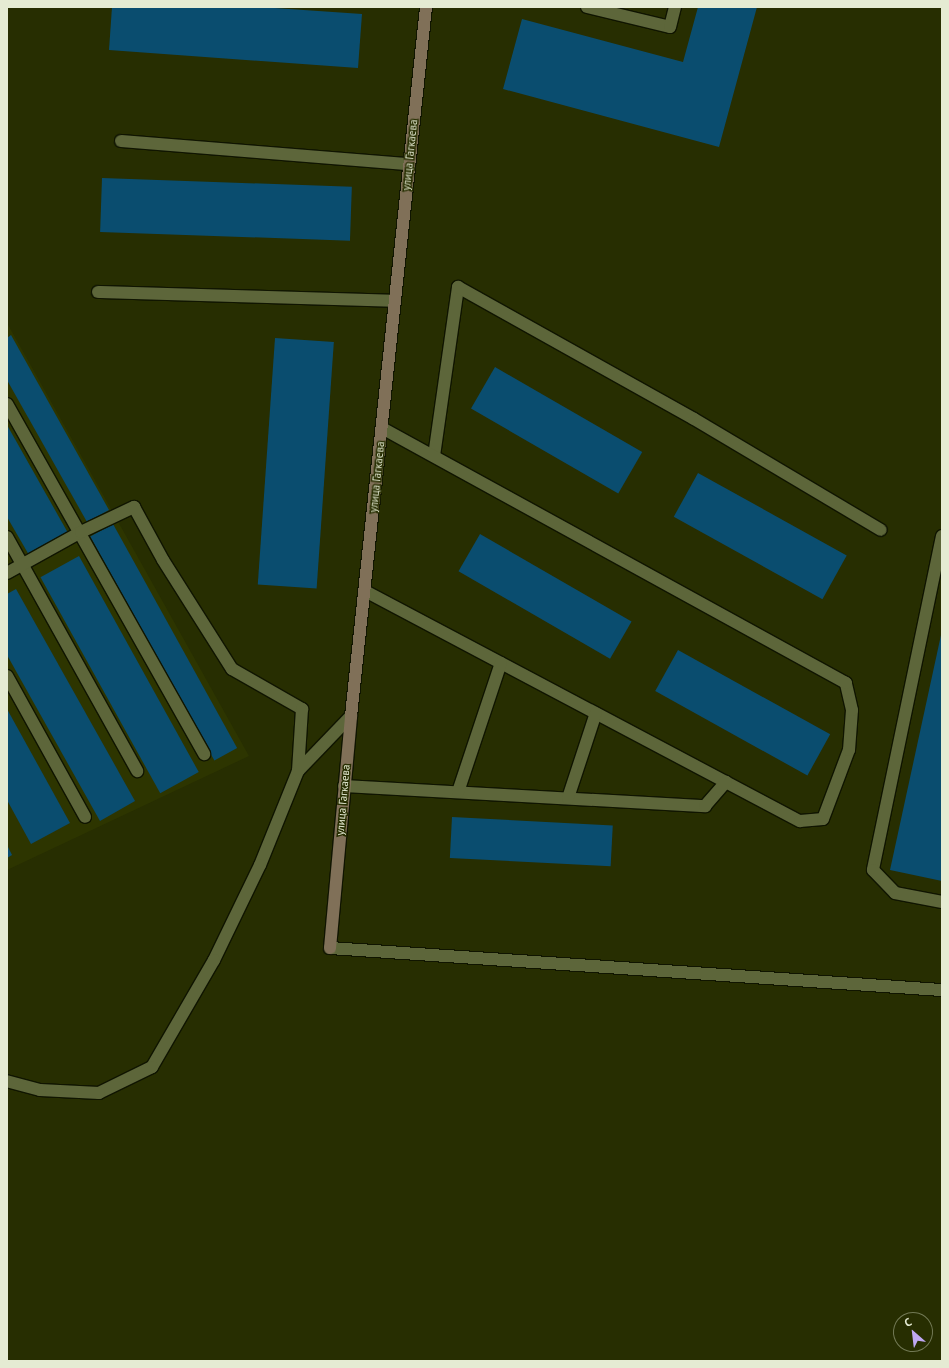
<!DOCTYPE html>
<meta charset="utf-8">
<style>
body{margin:0}
#map{position:relative;width:949px;height:1368px;overflow:hidden;background:#272e01;font-family:"PT Sans",sans-serif}
div>[style]{position:absolute}
.built>*{inset:0;background:#2d3500}
.building>*{inset:0;background:#0a4d6f;transform-origin:0 0}
.roads{filter:drop-shadow(1px 0 #101500) drop-shadow(-1px 0 #101500) drop-shadow(0 1px #101500) drop-shadow(0 -1px #101500)}
.lane>*{height:12px;margin:-6px;padding:0 6px;transform-origin:6px;border-radius:6px;background:#5d663a}
.street>*{height:12px;margin:-6px;padding:0 6px;transform-origin:6px;border-radius:6px;background:#5d663a}
.secondary>*{height:12px;margin:-6px;padding:0 6px;transform-origin:6px;border-radius:6px;background:#807058}
span{translate:-50% -50%;white-space:nowrap;text-align:center;line-height:1.15;-webkit-text-stroke:3px #272e01;paint-order:stroke}
.street-label{font-size:11px;color:#e5ebd3}
.frame{position:absolute;inset:0;border:8px solid #e5ebd3;pointer-events:none}
.north{position:absolute;left:893px;top:1312px;width:40px;height:40px;box-sizing:border-box;background:#272e01;border:1px solid #737a55;border-radius:50%;rotate:332deg;font-size:11px;font-weight:700;line-height:16px;text-align:center;color:#e5ebd3}
.north::after{content:'';display:block;margin:auto;width:14px;height:18px;background:#c0a8f3;clip-path:polygon(50% 0,100% 100%,50% 72%,0 100%)}
</style>
<div id="map">
<div class="built">
<div style="clip-path:polygon(7px 323px,249px 756px,7px 870px)"></div>
</div>
<div class="building">
<div style="clip-path:polygon(112px 7px,260px 7px,362px 14px,358px 68px,109px 50px)"></div>
<div style="clip-path:polygon(698px 7px,757px 7px,719px 147px,503px 89px,522px 19px,683px 62px)"></div>
<div style="left:102px;top:178px;width:250px;height:54px;rotate:2deg"></div>
<div style="clip-path:polygon(11px 335px,109px 510px,87px 522px,7px 380px,7px 338px)"></div>
<div style="left:275px;top:338px;width:59px;height:247px;rotate:4deg"></div>
<div style="left:495px;top:367px;width:170px;height:48px;rotate:30deg"></div>
<div style="clip-path:polygon(7px 425px,68px 533px,29px 555px,7px 517px)"></div>
<div style="left:698px;top:473px;width:170px;height:50px;rotate:29deg"></div>
<div style="left:113px;top:524px;width:256px;height:26px;rotate:61deg"></div>
<div style="left:480px;top:534px;width:175px;height:43px;rotate:30deg"></div>
<div style="left:79px;top:556px;width:247px;height:44px;rotate:61deg"></div>
<div style="clip-path:polygon(16px 589px,135px 801px,100px 821px,7px 655px,7px 594px)"></div>
<div style="clip-path:polygon(941px 635px,942px 635px,942px 881px,890px 870px)"></div>
<div style="left:678px;top:650px;width:174px;height:47px;rotate:29deg"></div>
<div style="clip-path:polygon(7px 709px,70px 823px,31px 844px,7px 800px)"></div>
<div style="left:452px;top:817px;width:161px;height:41px;rotate:3deg"></div>
<div style="clip-path:polygon(7px 845px,12px 855px,7px 858px)"></div>
</div>
<div class="roads">
<div class="lane">
<div style="left:587px;top:7px;width:85px;rotate:13.5deg"></div>
<div style="left:670px;top:27px;width:21px;rotate:-76deg"></div>
<div style="left:121px;top:141px;width:289px;rotate:4.6deg"></div>
<div style="left:98px;top:292px;width:297px;rotate:1.7deg"></div>
<div style="left:7px;top:404px;width:402px;rotate:60.6deg"></div>
<div style="left:434px;top:456px;width:171px;rotate:-81.9deg"></div>
<div style="left:458px;top:287px;width:270px;rotate:29.2deg"></div>
<div style="left:694px;top:419px;width:217px;rotate:30.7deg"></div>
<div style="left:942px;top:536px;width:341px;rotate:101.7deg"></div>
<div style="left:873px;top:870px;width:32px;rotate:46deg"></div>
<div style="left:895px;top:893px;width:48px;rotate:10.8deg"></div>
<div style="left:7px;top:537px;width:268px;rotate:60.9deg"></div>
<div style="left:7px;top:573px;width:85px;rotate:-29deg"></div>
<div style="left:81px;top:532px;width:59px;rotate:-25.3deg"></div>
<div style="left:134px;top:507px;width:60px;rotate:61.3deg"></div>
<div style="left:163px;top:560px;width:129px;rotate:57.7deg"></div>
<div style="left:232px;top:669px;width:81px;rotate:29.7deg"></div>
<div style="left:302px;top:709px;width:62px;rotate:93.7deg"></div>
<div style="left:298px;top:771px;width:101px;rotate:112deg"></div>
<div style="left:260px;top:865px;width:106px;rotate:115.8deg"></div>
<div style="left:214px;top:960px;width:124px;rotate:120.1deg"></div>
<div style="left:152px;top:1067px;width:59px;rotate:153.9deg"></div>
<div style="left:99px;top:1093px;width:59px;rotate:-177.1deg"></div>
<div style="left:40px;top:1090px;width:34px;rotate:-165deg"></div>
<div style="left:365px;top:591px;width:492px;rotate:27.9deg"></div>
<div style="left:800px;top:821px;width:23px;rotate:-5deg"></div>
<div style="left:823px;top:819px;width:74px;rotate:-69.4deg"></div>
<div style="left:849px;top:750px;width:40px;rotate:-85.7deg"></div>
<div style="left:852px;top:710px;width:28px;rotate:-103deg"></div>
<div style="left:846px;top:683px;width:529px;rotate:-151.21deg"></div>
<div style="left:7px;top:676px;width:161px;rotate:61deg"></div>
<div style="left:298px;top:771px;width:76px;rotate:-46.1deg"></div>
<div style="left:344px;top:786px;width:362px;rotate:3.2deg"></div>
<div style="left:705px;top:806px;width:32px;rotate:-49deg"></div>
<div style="left:458px;top:792px;width:136px;rotate:-71.6deg"></div>
<div style="left:568px;top:798px;width:89px;rotate:-71.8deg"></div>
</div>
<div class="street">
<div style="left:330px;top:948px;width:613px;rotate:3.93deg"></div>
</div>
<div class="secondary">
<div style="left:330px;top:948px;width:233px;rotate:-84.8deg"></div>
<div style="left:351px;top:716px;width:713px;rotate:-83.96deg"></div>
</div>
</div>
<div class="street-label">
<span style="left:410px;top:155px;rotate:-84deg">улица Гагкаева</span>
<span style="left:377px;top:477px;rotate:-84deg">улица Гагкаева</span>
<span style="left:343px;top:800px;rotate:-85deg">улица Гагкаева</span>
</div>
<div class="frame"></div>
<div class="north">С</div>
</div>
